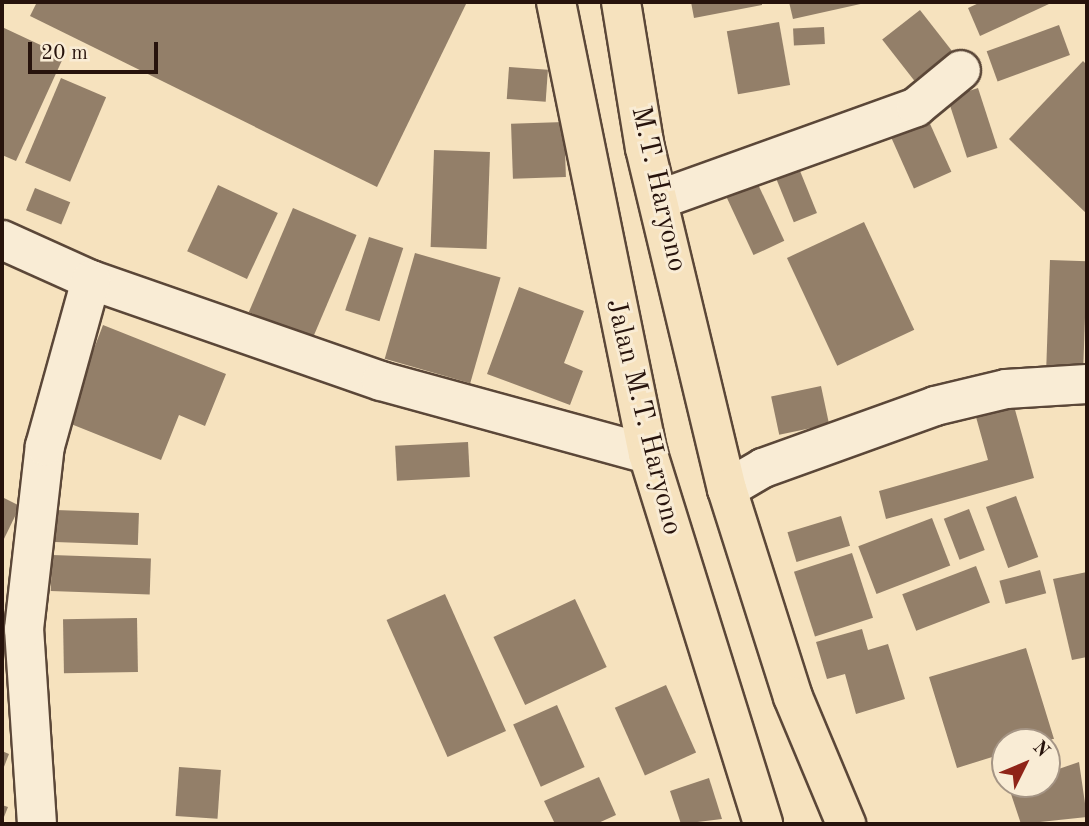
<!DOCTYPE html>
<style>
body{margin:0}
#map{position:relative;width:1089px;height:826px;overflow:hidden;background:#f6e2be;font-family:"Old Standard TT",serif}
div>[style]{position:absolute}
.building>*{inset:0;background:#937f69;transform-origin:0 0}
.roads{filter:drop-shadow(2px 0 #5b4738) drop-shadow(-2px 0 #5b4738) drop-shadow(0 2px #5b4738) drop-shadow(0 -2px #5b4738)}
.minor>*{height:38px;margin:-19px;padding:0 19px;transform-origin:19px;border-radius:19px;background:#f9ecd5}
.highway>*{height:38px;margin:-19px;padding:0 19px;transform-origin:19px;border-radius:19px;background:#f6e2be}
span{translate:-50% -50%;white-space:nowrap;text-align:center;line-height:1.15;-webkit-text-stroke:6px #f9ecd5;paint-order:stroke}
.street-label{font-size:28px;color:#27130c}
.frame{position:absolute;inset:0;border:4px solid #27130c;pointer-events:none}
.north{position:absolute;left:991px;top:728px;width:70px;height:70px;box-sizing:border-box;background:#f9ecd5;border:2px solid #a59585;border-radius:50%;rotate:47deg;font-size:19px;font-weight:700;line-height:28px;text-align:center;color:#27130c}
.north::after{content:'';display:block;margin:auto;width:24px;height:32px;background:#8f2418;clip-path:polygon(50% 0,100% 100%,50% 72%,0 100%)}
.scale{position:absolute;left:28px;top:42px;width:130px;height:32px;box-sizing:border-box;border:4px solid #27130c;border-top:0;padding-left:9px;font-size:21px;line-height:24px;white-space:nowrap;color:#27130c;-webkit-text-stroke:5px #f9ecd5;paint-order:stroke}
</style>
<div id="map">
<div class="building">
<div style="clip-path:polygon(37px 2px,467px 2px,377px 187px,30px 16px)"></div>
<div style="clip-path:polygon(691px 2px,762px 2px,762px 5px,694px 18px)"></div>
<div style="clip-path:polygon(789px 2px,865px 2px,865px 3px,793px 19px)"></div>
<div style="clip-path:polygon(981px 2px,1048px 2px,1049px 4px,980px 36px,968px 8px)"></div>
<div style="left:920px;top:10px;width:52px;height:48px;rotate:52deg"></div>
<div style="left:779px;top:22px;width:64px;height:53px;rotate:80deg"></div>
<div style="left:1059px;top:25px;width:32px;height:77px;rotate:70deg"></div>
<div style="clip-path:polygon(2px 27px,64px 56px,16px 161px,2px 155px)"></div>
<div style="left:824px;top:27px;width:17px;height:31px;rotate:87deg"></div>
<div style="clip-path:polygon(1083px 61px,1087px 65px,1087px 214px,1009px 139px)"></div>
<div style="left:509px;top:67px;width:39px;height:32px;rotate:4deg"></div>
<div style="left:61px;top:78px;width:49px;height:92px;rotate:23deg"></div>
<div style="left:978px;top:88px;width:63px;height:32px;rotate:72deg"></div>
<div style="left:927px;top:117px;width:60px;height:41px;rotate:66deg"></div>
<div style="left:564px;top:122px;width:55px;height:53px;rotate:88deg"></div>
<div style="left:434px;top:150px;width:56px;height:97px;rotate:2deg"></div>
<div style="left:796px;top:161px;width:56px;height:25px;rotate:68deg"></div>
<div style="left:756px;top:180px;width:67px;height:34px;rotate:65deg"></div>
<div style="left:218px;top:185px;width:66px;height:73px;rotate:25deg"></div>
<div style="left:35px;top:188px;width:38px;height:24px;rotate:22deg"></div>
<div style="left:293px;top:208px;width:69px;height:113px;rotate:23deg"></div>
<div style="left:864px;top:222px;width:119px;height:85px;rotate:65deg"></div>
<div style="left:369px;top:237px;width:36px;height:77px;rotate:18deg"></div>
<div style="left:415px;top:253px;width:89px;height:110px;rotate:16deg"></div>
<div style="left:1050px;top:260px;width:37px;height:105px;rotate:2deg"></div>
<div style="clip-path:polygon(519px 287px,584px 311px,564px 363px,583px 371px,570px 405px,487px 374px)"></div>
<div style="clip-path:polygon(103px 325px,226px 374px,205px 426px,179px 415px,161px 460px,66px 422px)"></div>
<div style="left:821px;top:386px;width:39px;height:51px;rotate:78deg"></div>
<div style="clip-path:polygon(1014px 406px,1034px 478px,886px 519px,879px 491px,988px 460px,976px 417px)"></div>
<div style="left:468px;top:442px;width:35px;height:73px;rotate:87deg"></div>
<div style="left:1016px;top:496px;width:65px;height:32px;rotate:70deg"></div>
<div style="clip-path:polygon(2px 497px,20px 506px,2px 543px)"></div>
<div style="left:969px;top:509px;width:44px;height:27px;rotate:69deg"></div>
<div style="left:56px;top:510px;width:83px;height:32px;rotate:2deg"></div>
<div style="left:841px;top:516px;width:31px;height:56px;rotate:73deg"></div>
<div style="left:932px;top:518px;width:51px;height:79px;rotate:69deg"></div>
<div style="left:852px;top:553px;width:68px;height:61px;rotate:72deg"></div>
<div style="left:52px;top:555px;width:99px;height:36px;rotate:2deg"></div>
<div style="left:976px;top:566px;width:39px;height:79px;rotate:69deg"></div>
<div style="left:1040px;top:570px;width:24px;height:42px;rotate:75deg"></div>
<div style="clip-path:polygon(1087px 572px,1087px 657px,1072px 660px,1053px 579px)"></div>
<div style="left:445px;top:594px;width:150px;height:64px;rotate:66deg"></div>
<div style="left:575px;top:599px;width:75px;height:90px;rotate:65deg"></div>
<div style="left:137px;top:618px;width:54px;height:74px;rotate:89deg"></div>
<div style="clip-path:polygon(862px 629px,868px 650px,888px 644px,905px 699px,856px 714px,845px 674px,827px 679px,816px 642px)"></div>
<div style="clip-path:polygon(1026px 648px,1054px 739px,1005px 742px,1005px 753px,957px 768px,929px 677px)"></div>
<div style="left:666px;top:685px;width:74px;height:56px;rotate:66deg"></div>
<div style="left:557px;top:705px;width:68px;height:48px;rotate:66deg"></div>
<div style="clip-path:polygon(2px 751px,9px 754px,2px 772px)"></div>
<div style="clip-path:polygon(1079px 762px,1087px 817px,1021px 824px,1008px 785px,1047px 784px,1047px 773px)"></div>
<div style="left:179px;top:767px;width:42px;height:49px;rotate:4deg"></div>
<div style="clip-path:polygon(599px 777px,616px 815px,596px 824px,555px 824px,544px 801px)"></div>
<div style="clip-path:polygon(709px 778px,722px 819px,681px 824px,670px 791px)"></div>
<div style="clip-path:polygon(2px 805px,8px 807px,2px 822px)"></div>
</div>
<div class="roads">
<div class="minor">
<div style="left:661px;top:199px;width:271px;rotate:-19.8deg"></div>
<div style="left:916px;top:107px;width:58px;rotate:-39.4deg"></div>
<div style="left:2px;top:240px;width:98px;rotate:24.2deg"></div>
<div style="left:91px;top:280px;width:307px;rotate:19.2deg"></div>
<div style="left:381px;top:381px;width:277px;rotate:15.3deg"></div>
<div style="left:727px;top:489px;width:42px;rotate:-30.3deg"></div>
<div style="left:763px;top:468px;width:183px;rotate:-19.8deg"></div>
<div style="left:935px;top:406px;width:73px;rotate:-13.5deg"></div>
<div style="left:1006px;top:389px;width:81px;rotate:-3.5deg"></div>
<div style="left:37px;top:824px;width:195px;rotate:-93.8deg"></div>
<div style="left:24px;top:629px;width:184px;rotate:-83.5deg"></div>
<div style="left:45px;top:446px;width:172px;rotate:-74.5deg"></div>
</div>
<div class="highway">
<div style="left:556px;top:2px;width:461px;rotate:78.5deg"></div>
<div style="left:648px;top:454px;width:387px;rotate:72.7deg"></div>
<div style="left:621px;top:2px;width:148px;rotate:80.7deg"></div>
<div style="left:645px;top:148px;width:351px;rotate:76.5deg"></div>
<div style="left:727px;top:489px;width:218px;rotate:72.4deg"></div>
<div style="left:793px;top:697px;width:138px;rotate:67.3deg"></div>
</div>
</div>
<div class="street-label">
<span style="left:658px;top:189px;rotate:77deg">M.T. Haryono</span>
<span style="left:643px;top:417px;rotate:76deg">Jalan M.T. Haryono</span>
</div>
<div class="frame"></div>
<div class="north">N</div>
<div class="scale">20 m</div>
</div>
